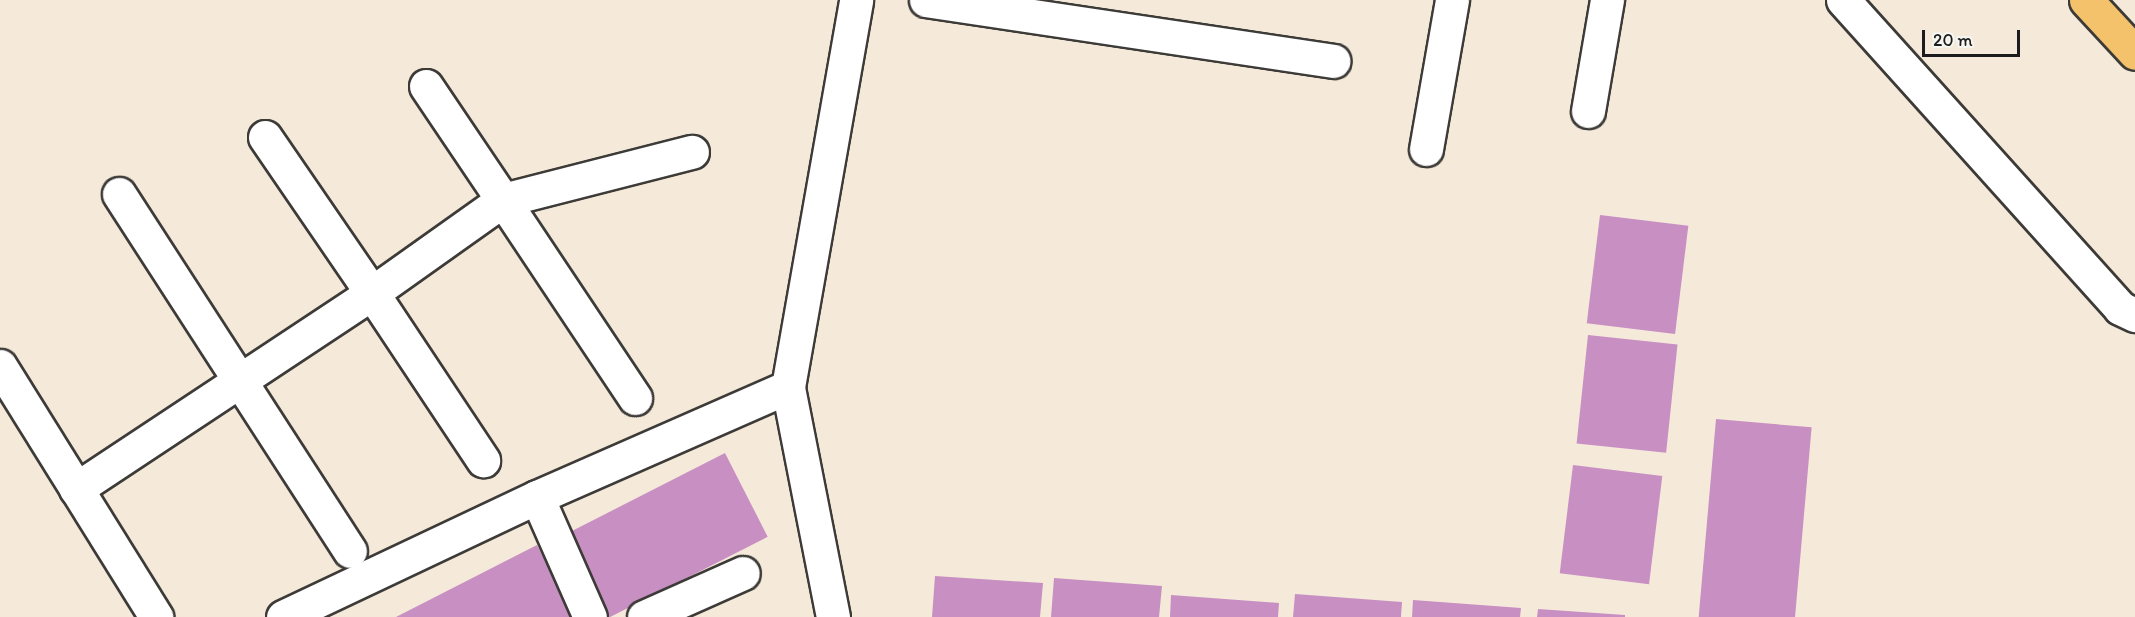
<!DOCTYPE html>
<style>
body{margin:0}
#map{position:relative;width:2135px;height:617px;overflow:hidden;background:#f5eada;font-family:Itim,sans-serif}
div>[style]{position:absolute}
.building>*{inset:0;background:#c88fc3;transform-origin:0 0}
.roads{filter:drop-shadow(2px 0 #3d3b38) drop-shadow(-2px 0 #3d3b38) drop-shadow(0 2px #3d3b38) drop-shadow(0 -2px #3d3b38)}
.minor>*{height:33px;margin:-16.5px;padding:0 16.5px;transform-origin:16.5px;border-radius:16.5px;background:#fff}
.highway>*{height:33px;margin:-16.5px;padding:0 16.5px;transform-origin:16.5px;border-radius:16.5px;background:#f3c26a}
span{translate:-50% -50%;white-space:nowrap;text-align:center;line-height:1.15;-webkit-text-stroke:4.5px #f6f6f2;paint-order:stroke}
.scale{position:absolute;left:1922px;top:30px;width:98px;height:27px;box-sizing:border-box;border:3px solid #1c1c1c;border-top:0;padding-left:8px;font-size:18px;line-height:21px;white-space:nowrap;color:#1c1c1c;-webkit-text-stroke:4px #f6f6f2;paint-order:stroke}
</style>
<div id="map">
<div class="building">
<div style="left:1600px;top:215px;width:89px;height:109px;rotate:7deg"></div>
<div style="left:1588px;top:335px;width:90px;height:109px;rotate:6deg"></div>
<div style="left:1716px;top:419px;width:96px;height:199px;rotate:5deg"></div>
<div style="left:725px;top:453px;width:94px;height:180px;rotate:63deg"></div>
<div style="left:1573px;top:465px;width:90px;height:109px;rotate:7deg"></div>
<div style="clip-path:polygon(537px 545px,574px 617px,396px 617px)"></div>
<div style="clip-path:polygon(935px 576px,1043px 583px,1040px 617px,932px 617px)"></div>
<div style="clip-path:polygon(1054px 578px,1162px 586px,1159px 617px,1051px 617px)"></div>
<div style="clip-path:polygon(1295px 594px,1402px 602px,1401px 617px,1293px 617px)"></div>
<div style="clip-path:polygon(1171px 595px,1279px 603px,1278px 617px,1170px 617px)"></div>
<div style="clip-path:polygon(1413px 600px,1521px 608px,1520px 617px,1412px 617px)"></div>
<div style="clip-path:polygon(1538px 609px,1625px 615px,1625px 617px,1537px 617px)"></div>
</div>
<div class="roads">
<div class="minor">
<div style="left:926px;top:0;width:412px;rotate:8.5deg"></div>
<div style="left:1843px;top:0;width:414px;rotate:48deg"></div>
<div style="left:2120px;top:308px;width:17px;rotate:25deg"></div>
<div style="left:426px;top:86px;width:138px;rotate:56deg"></div>
<div style="left:503px;top:200px;width:195px;rotate:-14.3deg"></div>
<div style="left:1588px;top:111px;width:113px;rotate:-80.3deg"></div>
<div style="left:265px;top:137px;width:189px;rotate:55.6deg"></div>
<div style="left:372px;top:293px;width:161px;rotate:-35.4deg"></div>
<div style="left:503px;top:200px;width:238px;rotate:56.3deg"></div>
<div style="left:1426px;top:149px;width:151px;rotate:-80.1deg"></div>
<div style="left:119px;top:194px;width:425px;rotate:57.1deg"></div>
<div style="left:0;top:366px;width:296px;rotate:58.1deg"></div>
<div style="left:76px;top:489px;width:355px;rotate:-33.5deg"></div>
<div style="left:372px;top:293px;width:201px;rotate:56.4deg"></div>
<div style="left:537px;top:497px;width:131px;rotate:66.2deg"></div>
<div style="left:283px;top:617px;width:281px;rotate:-25.3deg"></div>
<div style="left:537px;top:497px;width:274px;rotate:-23.7deg"></div>
<div style="left:644px;top:617px;width:108px;rotate:-24deg"></div>
<div style="left:833px;top:617px;width:234px;rotate:-101.1deg"></div>
<div style="left:788px;top:387px;width:393px;rotate:-80deg"></div>
</div>
<div class="highway">
<div style="left:2086px;top:0;width:72px;rotate:47.2deg"></div>
</div>
</div>
<div class="scale">20 m</div>
</div>
